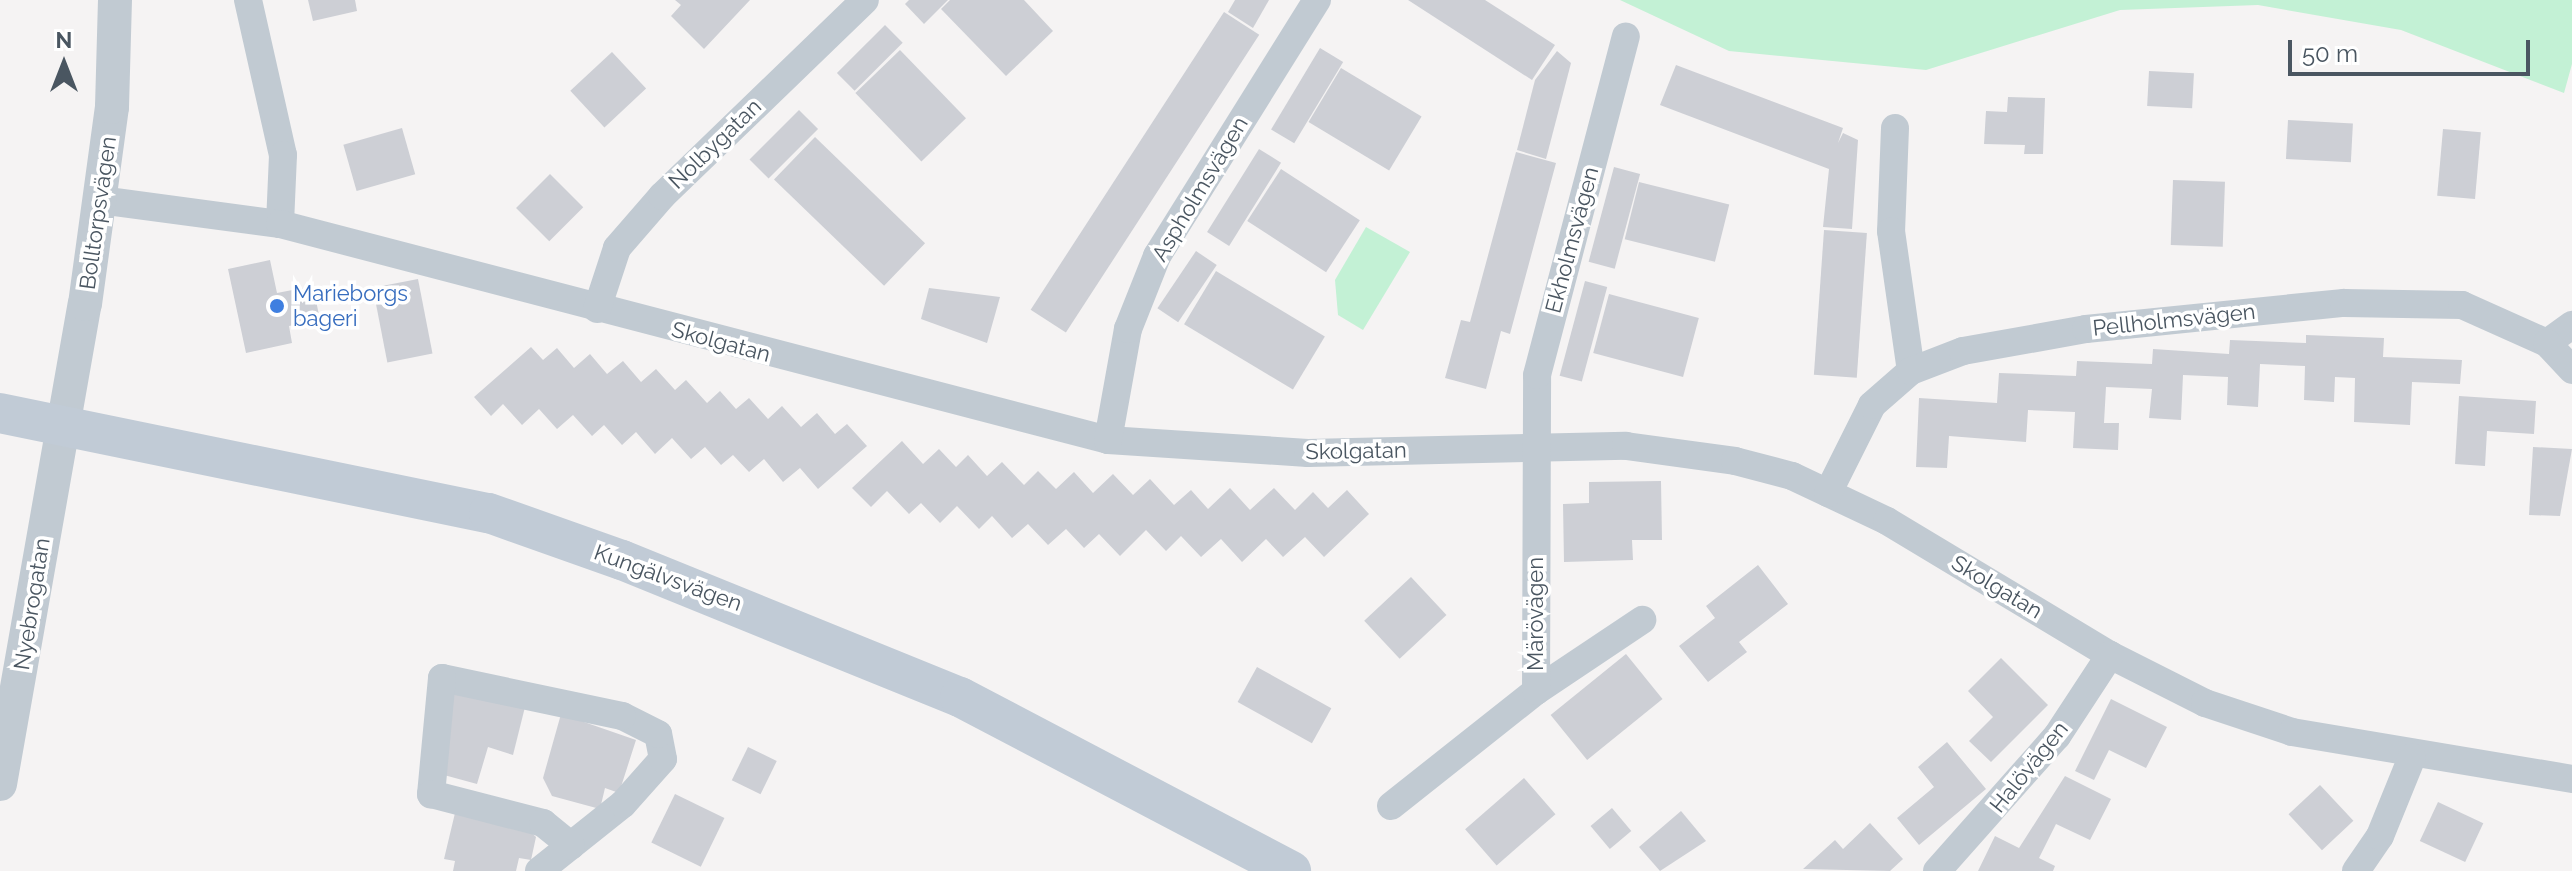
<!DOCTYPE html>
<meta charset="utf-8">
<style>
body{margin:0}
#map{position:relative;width:2572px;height:871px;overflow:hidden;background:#f5f3f3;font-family:Raleway,sans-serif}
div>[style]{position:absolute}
.green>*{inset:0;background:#c3f1d5}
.building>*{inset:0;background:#cdcfd5;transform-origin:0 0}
.minor>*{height:28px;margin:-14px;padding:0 14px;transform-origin:14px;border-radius:14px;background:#c1cad2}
.tertiary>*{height:34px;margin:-17px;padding:0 17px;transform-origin:17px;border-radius:17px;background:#c1cad2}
.secondary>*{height:40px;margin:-20px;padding:0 20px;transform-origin:20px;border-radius:20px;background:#c1cbd6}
.dots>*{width:22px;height:22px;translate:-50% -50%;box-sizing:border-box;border:4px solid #fff;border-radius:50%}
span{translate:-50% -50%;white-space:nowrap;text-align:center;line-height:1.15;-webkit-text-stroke:7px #fff;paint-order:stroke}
.street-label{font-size:22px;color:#4a5661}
.shop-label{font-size:22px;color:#366cbe}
.left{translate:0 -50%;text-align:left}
.north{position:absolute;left:24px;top:24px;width:80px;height:80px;-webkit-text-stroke:6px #fff;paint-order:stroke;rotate:0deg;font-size:22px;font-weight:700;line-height:32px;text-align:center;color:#4a5661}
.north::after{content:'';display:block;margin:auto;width:28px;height:36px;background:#4a5661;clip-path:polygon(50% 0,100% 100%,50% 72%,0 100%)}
.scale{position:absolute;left:2288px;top:40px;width:242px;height:36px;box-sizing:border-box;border:4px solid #4a5661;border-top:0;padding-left:10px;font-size:24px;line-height:28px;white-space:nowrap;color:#4a5661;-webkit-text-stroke:6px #fff;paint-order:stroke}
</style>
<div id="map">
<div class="green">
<div style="clip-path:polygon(1620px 0,2572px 0,2572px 64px,2564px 93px,2401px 30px,2258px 5px,2120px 10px,1926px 70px,1729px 51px)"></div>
<div style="clip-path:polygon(1366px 227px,1410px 252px,1363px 330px,1338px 315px,1335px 280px)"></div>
</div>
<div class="building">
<div style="clip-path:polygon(308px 0,355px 0,357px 11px,313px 21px)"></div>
<div style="clip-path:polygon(675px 0,750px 0,704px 49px,671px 16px,681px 5px)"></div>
<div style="clip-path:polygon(909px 0,948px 0,924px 24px,905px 4px)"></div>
<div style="clip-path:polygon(950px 0,1024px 0,1053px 31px,1006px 76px,941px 9px)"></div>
<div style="clip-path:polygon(1235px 0,1269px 0,1253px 28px,1228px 12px)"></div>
<div style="clip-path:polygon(1408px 0,1485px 0,1555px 45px,1532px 80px)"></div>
<div style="left:1224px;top:12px;width:42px;height:355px;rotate:33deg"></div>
<div style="left:885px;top:25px;width:25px;height:68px;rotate:45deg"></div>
<div style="left:1320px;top:48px;width:27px;height:95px;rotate:31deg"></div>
<div style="left:900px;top:50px;width:95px;height:62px;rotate:46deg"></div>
<div style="clip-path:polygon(1557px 51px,1571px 63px,1546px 159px,1517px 150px,1535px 80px)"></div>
<div style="left:612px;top:52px;width:50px;height:57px;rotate:47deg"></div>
<div style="clip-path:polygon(1676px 65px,1843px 128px,1838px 143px,1843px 133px,1858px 140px,1852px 229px,1823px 227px,1829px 169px,1660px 105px)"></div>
<div style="left:1341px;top:68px;width:94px;height:63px;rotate:31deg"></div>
<div style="left:2149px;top:71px;width:45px;height:35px;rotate:3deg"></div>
<div style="clip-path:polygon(2008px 97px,2045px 98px,2043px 154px,2024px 154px,2025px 145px,1984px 144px,1986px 111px,2007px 112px)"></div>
<div style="left:799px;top:110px;width:27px;height:70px;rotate:45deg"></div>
<div style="left:2288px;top:120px;width:65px;height:39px;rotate:3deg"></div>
<div style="left:402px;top:128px;width:48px;height:61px;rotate:74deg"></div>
<div style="left:2443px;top:129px;width:38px;height:67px;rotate:5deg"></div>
<div style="left:815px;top:137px;width:153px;height:59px;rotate:44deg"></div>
<div style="left:1259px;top:149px;width:26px;height:98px;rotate:32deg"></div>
<div style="clip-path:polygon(1516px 152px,1556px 163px,1510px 334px,1501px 331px,1486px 389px,1445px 378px,1461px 320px,1470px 322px)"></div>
<div style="left:1614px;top:167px;width:27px;height:98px;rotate:15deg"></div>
<div style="left:1281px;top:169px;width:94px;height:62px;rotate:33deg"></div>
<div style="left:550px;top:174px;width:47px;height:48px;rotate:45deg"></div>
<div style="left:2173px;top:180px;width:52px;height:65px;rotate:2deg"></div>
<div style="left:1639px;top:182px;width:93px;height:59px;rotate:14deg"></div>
<div style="left:1824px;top:230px;width:43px;height:145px;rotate:4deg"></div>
<div style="left:1196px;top:251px;width:25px;height:69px;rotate:34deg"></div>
<div style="clip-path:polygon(270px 260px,277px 293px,313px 286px,320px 320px,289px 326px,292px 343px,246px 353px,228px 269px)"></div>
<div style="left:1216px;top:271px;width:127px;height:62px;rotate:31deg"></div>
<div style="left:418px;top:279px;width:76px;height:46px;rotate:79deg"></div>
<div style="left:1585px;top:281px;width:23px;height:98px;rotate:15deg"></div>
<div style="clip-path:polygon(929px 288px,1000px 297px,987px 343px,921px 319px)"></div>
<div style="left:1609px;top:294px;width:93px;height:61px;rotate:15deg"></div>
<div style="clip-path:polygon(2306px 335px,2384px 338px,2383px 357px,2462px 360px,2460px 384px,2412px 382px,2410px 425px,2354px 422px,2355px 378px,2335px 377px,2334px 402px,2304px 400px,2305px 366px,2260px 364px,2258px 407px,2227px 405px,2228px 377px,2183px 375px,2181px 420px,2149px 418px,2152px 389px,2106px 387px,2104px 423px,2119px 423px,2118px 450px,2073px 448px,2075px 412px,2028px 410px,2026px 442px,1949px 436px,1947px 468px,1916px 467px,1919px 398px,1997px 403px,1999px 373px,2076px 376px,2077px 361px,2152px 364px,2153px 349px,2229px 354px,2230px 340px,2306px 343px)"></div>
<div style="clip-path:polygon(531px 347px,543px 360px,557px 348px,574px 368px,590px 354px,607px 374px,623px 361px,641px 382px,656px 369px,675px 390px,686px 380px,707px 403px,720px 391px,736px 409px,749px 398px,768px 419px,782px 406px,801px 427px,817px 413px,835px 434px,847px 424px,867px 446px,818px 489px,800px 468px,783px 482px,764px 459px,749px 472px,733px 455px,721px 465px,705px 447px,691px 459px,672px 438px,655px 454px,636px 432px,622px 445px,604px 425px,592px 436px,573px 415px,557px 429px,539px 409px,522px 425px,503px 404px,491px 416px,474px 397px)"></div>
<div style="clip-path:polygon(2459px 396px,2536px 401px,2534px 434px,2487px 431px,2485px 466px,2455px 464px)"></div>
<div style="clip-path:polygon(902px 441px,923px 464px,939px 449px,956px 467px,968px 455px,987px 476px,1002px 462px,1024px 485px,1038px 471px,1056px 489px,1074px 472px,1093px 493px,1113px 474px,1133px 495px,1150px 479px,1174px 505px,1191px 490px,1208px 509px,1230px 488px,1250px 510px,1274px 488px,1295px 510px,1313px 492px,1328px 508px,1347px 490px,1369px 514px,1324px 557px,1305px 537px,1283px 557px,1266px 539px,1242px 562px,1221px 539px,1201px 557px,1181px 536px,1166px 551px,1146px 530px,1120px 556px,1099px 534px,1084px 548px,1066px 529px,1048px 545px,1028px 524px,1012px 538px,992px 516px,979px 529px,957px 506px,940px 523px,921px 503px,909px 514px,887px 491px,871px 507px,852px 488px)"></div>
<div style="clip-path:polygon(2533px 447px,2572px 449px,2560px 516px,2529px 515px)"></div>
<div style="clip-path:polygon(1661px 481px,1662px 540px,1632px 540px,1633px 560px,1564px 562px,1563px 504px,1589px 503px,1589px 482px)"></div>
<div style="clip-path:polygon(1758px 565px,1788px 604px,1739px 642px,1747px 652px,1708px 682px,1679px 646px,1715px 618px,1706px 606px)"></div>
<div style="left:1411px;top:577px;width:52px;height:64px;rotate:47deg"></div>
<div style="left:1626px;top:654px;width:58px;height:97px;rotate:51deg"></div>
<div style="clip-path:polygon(2001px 658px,2048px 705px,1991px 762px,1969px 741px,1993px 717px,1968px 691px)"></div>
<div style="left:1257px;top:667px;width:85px;height:40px;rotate:29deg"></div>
<div style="clip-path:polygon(451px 688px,525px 707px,513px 755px,488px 747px,477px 784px,433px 772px)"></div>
<div style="clip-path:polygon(2111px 699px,2167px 727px,2146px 768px,2109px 750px,2094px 780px,2075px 771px)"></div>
<div style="clip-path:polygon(561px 714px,636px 740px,619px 793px,605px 788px,600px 809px,552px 796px,543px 778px)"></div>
<div style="clip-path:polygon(1947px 742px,1986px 789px,1919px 845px,1897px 818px,1934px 787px,1918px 767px)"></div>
<div style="left:748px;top:747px;width:32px;height:37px;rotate:26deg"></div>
<div style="clip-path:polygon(2065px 776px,2111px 799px,2090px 840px,2056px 824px,2039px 858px,2055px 866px,2053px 871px,1978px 871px,1995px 836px,2019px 848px)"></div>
<div style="left:1524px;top:778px;width:48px;height:78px;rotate:49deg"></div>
<div style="left:2320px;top:785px;width:49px;height:43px;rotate:47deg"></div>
<div style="left:675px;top:794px;width:55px;height:54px;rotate:26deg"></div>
<div style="left:2438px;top:802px;width:50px;height:43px;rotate:25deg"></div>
<div style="left:1612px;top:808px;width:30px;height:28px;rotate:50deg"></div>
<div style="clip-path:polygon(1681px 811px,1706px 841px,1660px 871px,1639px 847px)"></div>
<div style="clip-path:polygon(455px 813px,527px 829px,536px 837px,531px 860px,519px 858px,516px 871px,453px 871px,455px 861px,444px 859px)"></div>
<div style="clip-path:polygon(1870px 823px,1903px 859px,1890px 871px,1803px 869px,1835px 840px,1843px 849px)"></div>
</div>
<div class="minor">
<div style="left:248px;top:0;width:159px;rotate:77.3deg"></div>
<div style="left:283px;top:155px;width:69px;rotate:92.5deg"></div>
<div style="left:1895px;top:128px;width:103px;rotate:92.2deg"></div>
<div style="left:1891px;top:231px;width:141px;rotate:81.9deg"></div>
<div style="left:100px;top:200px;width:182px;rotate:7.6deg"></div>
<div style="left:280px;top:224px;width:856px;rotate:14.62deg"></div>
<div style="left:1108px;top:440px;width:200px;rotate:3.7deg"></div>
<div style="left:1308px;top:453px;width:318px;rotate:-1.3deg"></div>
<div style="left:1626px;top:446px;width:110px;rotate:7.8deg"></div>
<div style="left:1735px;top:461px;width:59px;rotate:14.7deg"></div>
<div style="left:1792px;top:476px;width:105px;rotate:25.3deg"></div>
<div style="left:1887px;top:521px;width:260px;rotate:31deg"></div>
<div style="left:2110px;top:655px;width:106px;rotate:26.8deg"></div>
<div style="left:2205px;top:703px;width:92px;rotate:18.4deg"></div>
<div style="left:2292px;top:732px;width:284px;rotate:9.5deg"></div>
<div style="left:597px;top:309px;width:64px;rotate:-71.8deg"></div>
<div style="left:617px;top:248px;width:69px;rotate:-49.1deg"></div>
<div style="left:662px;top:196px;width:282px;rotate:-44deg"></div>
<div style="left:2547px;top:343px;width:31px;rotate:-36deg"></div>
<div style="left:1108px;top:440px;width:113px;rotate:-79.8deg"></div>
<div style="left:1128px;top:329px;width:79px;rotate:-68.3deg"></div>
<div style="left:1157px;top:256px;width:302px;rotate:-58deg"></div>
<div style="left:1828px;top:493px;width:98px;rotate:-63.4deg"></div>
<div style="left:1872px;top:405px;width:52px;rotate:-41.1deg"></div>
<div style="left:1911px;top:371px;width:56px;rotate:-21deg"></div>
<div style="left:1963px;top:351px;width:125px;rotate:-10.1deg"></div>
<div style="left:2086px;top:329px;width:259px;rotate:-5.8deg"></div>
<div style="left:2344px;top:303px;width:118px;rotate:1deg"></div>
<div style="left:2462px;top:305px;width:93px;rotate:24.1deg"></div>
<div style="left:2547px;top:343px;width:37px;rotate:47deg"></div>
<div style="left:1536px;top:691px;width:128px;rotate:-33.8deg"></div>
<div style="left:1391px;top:806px;width:185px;rotate:-38.4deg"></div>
<div style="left:1536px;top:691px;width:316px;rotate:-89.8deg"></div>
<div style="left:1537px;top:375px;width:350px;rotate:-75.3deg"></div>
<div style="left:539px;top:871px;width:107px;rotate:-38.6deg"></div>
<div style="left:623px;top:804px;width:60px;rotate:-48.4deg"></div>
<div style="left:663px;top:759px;width:25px;rotate:-101deg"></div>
<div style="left:658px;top:734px;width:40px;rotate:-153.4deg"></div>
<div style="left:622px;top:716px;width:184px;rotate:-168.1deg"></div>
<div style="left:442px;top:678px;width:117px;rotate:95.4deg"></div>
<div style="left:431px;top:794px;width:116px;rotate:14.5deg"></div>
<div style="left:543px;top:823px;width:36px;rotate:39deg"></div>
<div style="left:1937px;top:871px;width:181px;rotate:-48.4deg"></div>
<div style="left:2057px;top:736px;width:97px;rotate:-56.8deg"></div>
<div style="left:2356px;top:871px;width:42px;rotate:-55.6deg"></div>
<div style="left:2380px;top:836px;width:85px;rotate:-67.9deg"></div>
</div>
<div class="tertiary">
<div style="left:0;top:784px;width:487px;rotate:-80deg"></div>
<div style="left:85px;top:304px;width:199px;rotate:-82.2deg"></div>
<div style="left:112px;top:107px;width:107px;rotate:-88.4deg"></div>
</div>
<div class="secondary">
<div style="left:0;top:413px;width:499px;rotate:11.6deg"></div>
<div style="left:489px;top:513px;width:141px;rotate:19.5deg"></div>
<div style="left:622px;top:560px;width:365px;rotate:22.1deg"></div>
<div style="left:960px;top:697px;width:374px;rotate:27.7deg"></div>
</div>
<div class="dots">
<div style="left:277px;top:306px;background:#3f7fe0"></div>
</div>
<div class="street-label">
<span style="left:715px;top:144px;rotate:-44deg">Nolbygatan</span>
<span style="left:1200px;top:189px;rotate:-59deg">Aspholmsvägen</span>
<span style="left:98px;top:213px;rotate:-82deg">Bolltorpsvägen</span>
<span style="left:1572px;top:240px;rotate:-75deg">Ekholmsvägen</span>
<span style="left:2174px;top:320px;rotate:-6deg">Pellholmsvägen</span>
<span style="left:721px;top:342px;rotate:15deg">Skolgatan</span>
<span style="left:1356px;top:451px;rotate:-1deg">Skolgatan</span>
<span style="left:668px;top:578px;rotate:20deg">Kungälvsvägen</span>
<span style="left:1997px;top:587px;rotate:31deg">Skolgatan</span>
<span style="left:32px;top:604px;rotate:-81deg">Nyebrogatan</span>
<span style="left:1536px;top:614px;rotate:-90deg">Märövägen</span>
<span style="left:2029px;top:767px;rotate:-51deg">Halövägen</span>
</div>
<div class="shop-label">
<span class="left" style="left:293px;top:306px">Marieborgs<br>bageri</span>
</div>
<div class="north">N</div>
<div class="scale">50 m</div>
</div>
